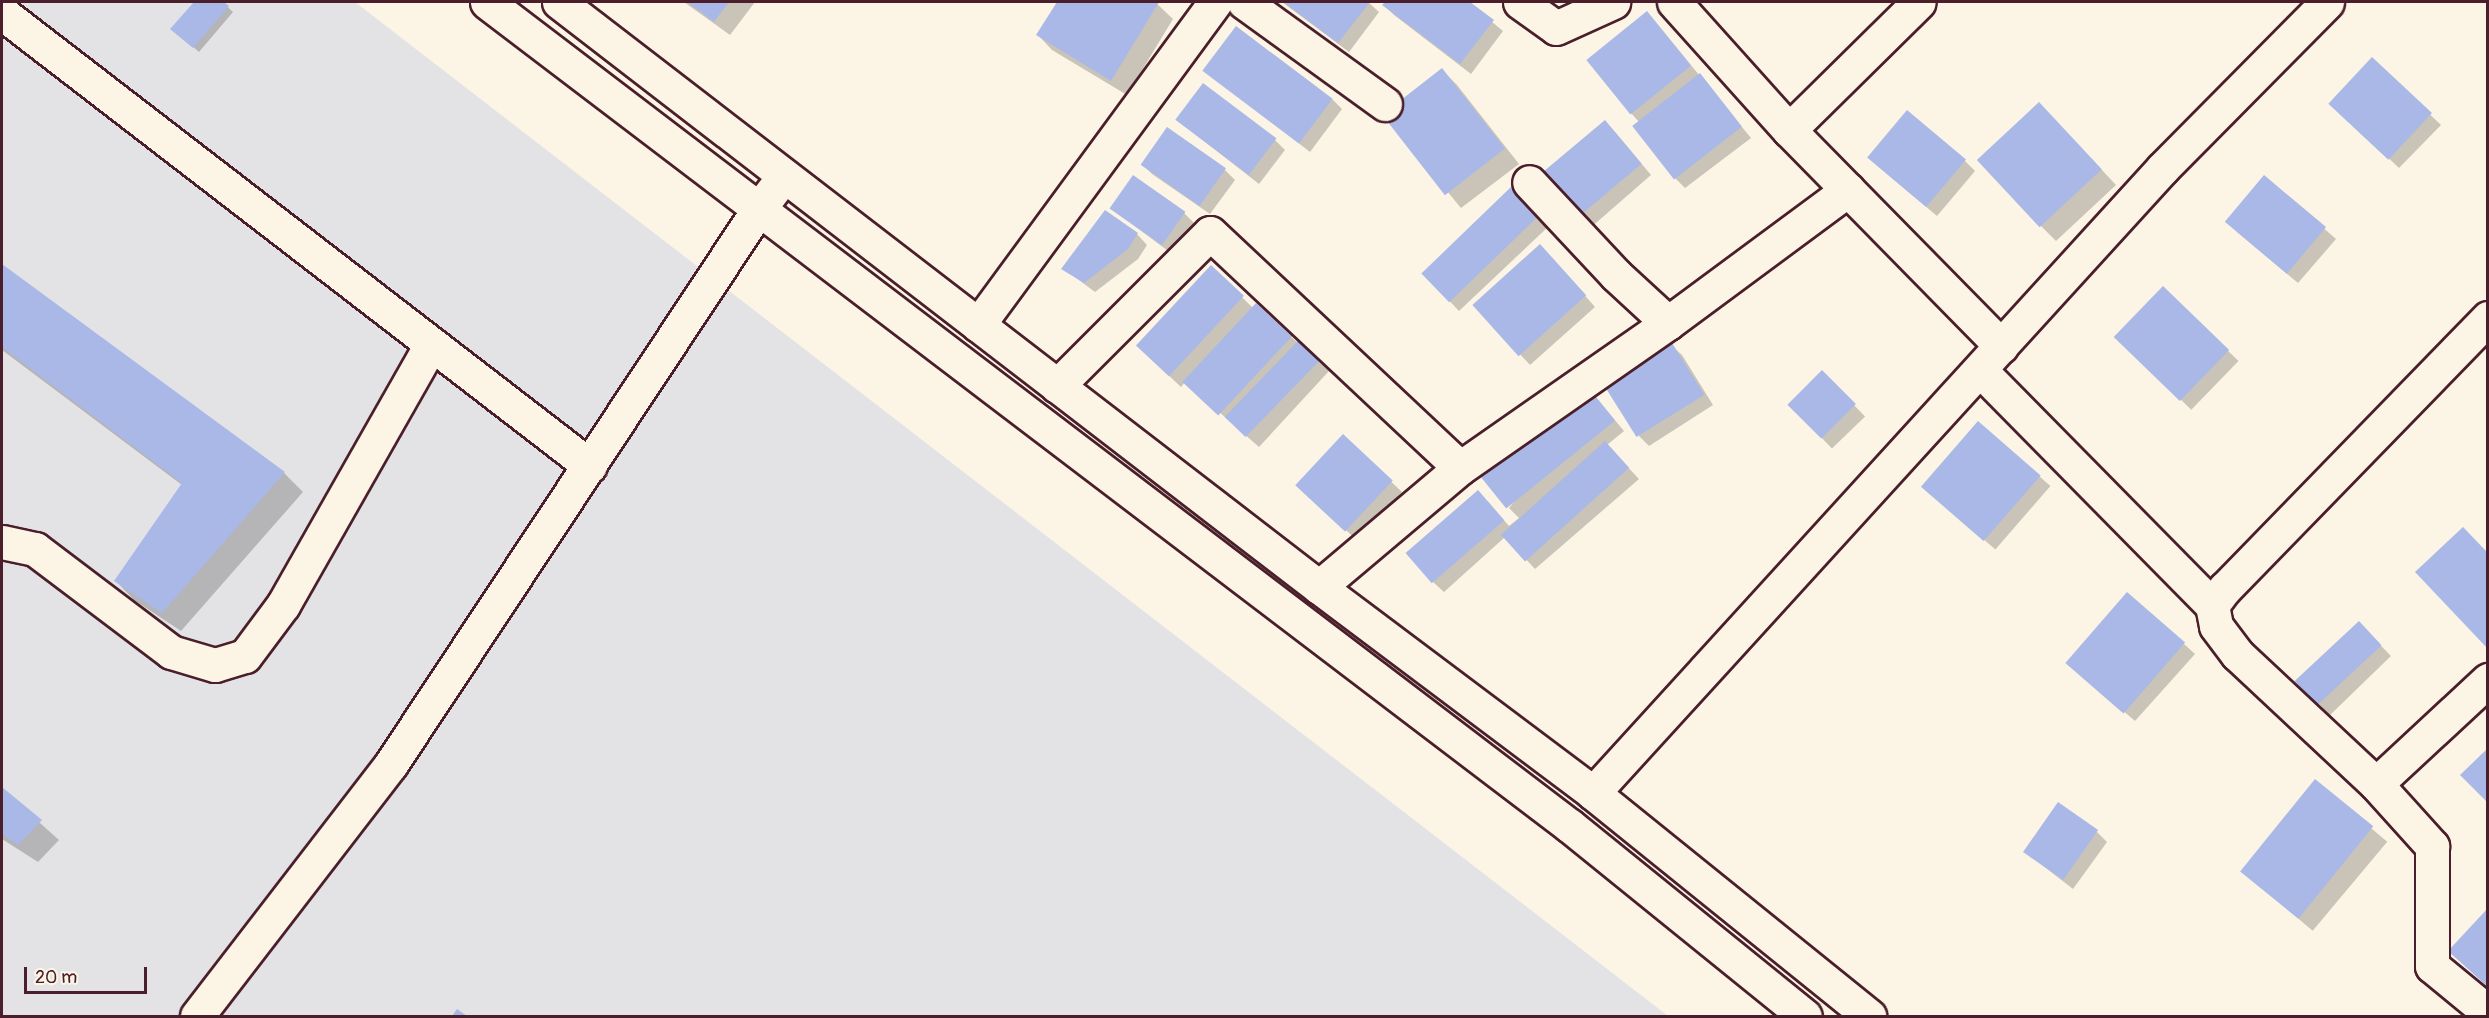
<!DOCTYPE html>
<style>
body{margin:0}
#map{position:relative;width:2489px;height:1018px;overflow:hidden;background:#fcf5e5;font-family:Pangolin,sans-serif}
div>[style]{position:absolute}
.built>*{inset:0;background:#e3e3e6}
.shadow>*{inset:0;background:#0003;transform-origin:0 0}
.building>*{inset:0;background:#a9b8e7;transform-origin:0 0}
.roads{filter:drop-shadow(2px 0 #4a1f2b) drop-shadow(-2px 0 #4a1f2b) drop-shadow(0 2px #4a1f2b) drop-shadow(0 -2px #4a1f2b)}
.minor>*{height:33px;margin:-16.5px;padding:0 16.5px;transform-origin:16.5px;border-radius:16.5px;background:#fcf5e5}
.highway>*{height:33px;margin:-16.5px;padding:0 16.5px;transform-origin:16.5px;border-radius:16.5px;background:#fcf5e5}
span{translate:-50% -50%;white-space:nowrap;text-align:center;line-height:1.15;-webkit-text-stroke:4.5px #fcf5e5;paint-order:stroke}
.frame{position:absolute;inset:0;border:3px solid #4a1f2b;pointer-events:none}
.scale{position:absolute;left:24px;top:967px;width:123px;height:27px;box-sizing:border-box;border:3px solid #4a1f2b;border-top:0;padding-left:8px;font-size:18px;line-height:21px;white-space:nowrap;color:#4a1f2b;-webkit-text-stroke:4px #fcf5e5;paint-order:stroke}
</style>
<div id="map">
<div class="built">
<div style="clip-path:polygon(2px 2px,355px 2px,1668px 1016px,2px 1016px)"></div>
</div>
<div class="shadow">
<div style="clip-path:polygon(196px 2px,222px 2px,233px 12px,199px 52px,172px 29px)"></div>
<div style="clip-path:polygon(684px 2px,755px 2px,730px 35px)"></div>
<div style="clip-path:polygon(1058px 2px,1155px 2px,1173px 19px,1127px 95px,1052px 50px,1038px 35px)"></div>
<div style="clip-path:polygon(1282px 2px,1368px 2px,1379px 12px,1349px 52px)"></div>
<div style="clip-path:polygon(1387px 2px,1468px 2px,1503px 31px,1471px 74px,1394px 15px,1384px 5px)"></div>
<div style="clip-path:polygon(1657px 24px,1751px 138px,1685px 188px,1675px 178px,1639px 122px,1631px 113px)"></div>
<div style="clip-path:polygon(2372px 59px,2441px 125px,2399px 168px,2341px 113px)"></div>
<div style="clip-path:polygon(1204px 70px,1332px 99px,1342px 109px,1310px 152px)"></div>
<div style="clip-path:polygon(1442px 70px,1457px 85px,1519px 164px,1461px 208px,1384px 115px)"></div>
<div style="clip-path:polygon(2054px 119px,2116px 185px,2056px 241px,2041px 226px)"></div>
<div style="clip-path:polygon(1177px 120px,1275px 140px,1285px 150px,1259px 184px)"></div>
<div style="clip-path:polygon(1615px 132px,1651px 175px,1589px 229px,1578px 219px)"></div>
<div style="clip-path:polygon(1965px 161px,1975px 171px,1937px 216px,1879px 167px)"></div>
<div style="clip-path:polygon(1142px 164px,1225px 170px,1235px 180px,1210px 214px,1152px 174px)"></div>
<div style="clip-path:polygon(2265px 177px,2336px 239px,2298px 283px,2237px 232px)"></div>
<div style="clip-path:polygon(1522px 198px,1549px 226px,1459px 311px,1423px 273px)"></div>
<div style="clip-path:polygon(1111px 208px,1184px 213px,1194px 223px,1172px 254px)"></div>
<div style="clip-path:polygon(1137px 234px,1147px 245px,1138px 259px,1095px 292px,1063px 268px)"></div>
<div style="clip-path:polygon(1550px 256px,1595px 307px,1530px 365px,1474px 304px)"></div>
<div style="clip-path:polygon(2px 266px,284px 473px,303px 492px,181px 631px,134px 600px,116px 581px,182px 485px,2px 350px)"></div>
<div style="clip-path:polygon(1211px 267px,1253px 308px,1256px 305px,1329px 371px,1259px 447px,1185px 382px,1181px 387px,1148px 356px)"></div>
<div style="left:2163px;top:288px;width:105px;height:68px;rotate:44deg"></div>
<div style="clip-path:polygon(1671px 345px,1682px 355px,1713px 405px,1649px 446px,1639px 436px)"></div>
<div style="left:1822px;top:372px;width:62px;height:46px;rotate:46deg"></div>
<div style="clip-path:polygon(1598px 400px,1624px 431px,1607px 445px,1639px 479px,1535px 569px,1505px 537px,1444px 592px,1433px 582px,1488px 502px,1509px 526px,1519px 518px,1509px 508px)"></div>
<div style="left:1978px;top:423px;width:96px;height:84px;rotate:41deg"></div>
<div style="clip-path:polygon(1343px 436px,1402px 492px,1358px 541px,1308px 496px)"></div>
<div style="left:2359px;top:623px;width:46px;height:85px;rotate:46deg"></div>
<div style="clip-path:polygon(2184px 644px,2195px 654px,2135px 721px,2079px 673px)"></div>
<div style="left:2316px;top:782px;width:93px;height:116px;rotate:40deg"></div>
<div style="clip-path:polygon(2px 789px,59px 840px,38px 862px,2px 839px)"></div>
<div style="clip-path:polygon(2097px 832px,2107px 842px,2073px 889px,2024px 851px)"></div>
</div>
<div class="building">
<div style="clip-path:polygon(194px 2px,224px 2px,229px 6px,193px 48px,170px 29px)"></div>
<div style="clip-path:polygon(687px 2px,729px 2px,714px 22px)"></div>
<div style="clip-path:polygon(1057px 2px,1159px 2px,1111px 81px,1036px 35px)"></div>
<div style="clip-path:polygon(1283px 2px,1370px 2px,1338px 43px)"></div>
<div style="clip-path:polygon(1385px 2px,1470px 2px,1494px 20px,1460px 64px,1382px 5px)"></div>
<div style="left:1647px;top:11px;width:70px;height:78px;rotate:51deg"></div>
<div style="left:1236px;top:26px;width:121px;height:56px;rotate:37deg"></div>
<div style="left:2372px;top:57px;width:82px;height:64px;rotate:43deg"></div>
<div style="left:1442px;top:68px;width:102px;height:76px;rotate:52deg"></div>
<div style="left:1700px;top:73px;width:68px;height:86px;rotate:52deg"></div>
<div style="left:1203px;top:83px;width:92px;height:46px;rotate:37deg"></div>
<div style="left:2039px;top:102px;width:92px;height:85px;rotate:47deg"></div>
<div style="left:1907px;top:110px;width:77px;height:62px;rotate:40deg"></div>
<div style="left:1605px;top:120px;width:57px;height:86px;rotate:50deg"></div>
<div style="left:1167px;top:127px;width:72px;height:46px;rotate:35deg"></div>
<div style="left:1133px;top:175px;width:64px;height:41px;rotate:35deg"></div>
<div style="left:2264px;top:175px;width:81px;height:61px;rotate:40deg"></div>
<div style="left:1512px;top:186px;width:40px;height:126px;rotate:46deg"></div>
<div style="clip-path:polygon(1105px 210px,1138px 233px,1128px 249px,1084px 283px,1061px 269px)"></div>
<div style="left:1540px;top:244px;width:69px;height:91px;rotate:48deg"></div>
<div style="clip-path:polygon(2px 264px,285px 472px,162px 613px,114px 581px,182px 483px,2px 347px)"></div>
<div style="left:1211px;top:265px;width:45px;height:110px;rotate:43deg"></div>
<div style="left:2163px;top:286px;width:92px;height:71px;rotate:44deg"></div>
<div style="left:1256px;top:303px;width:49px;height:108px;rotate:43deg"></div>
<div style="left:1299px;top:340px;width:29px;height:107px;rotate:44deg"></div>
<div style="left:1672px;top:343px;width:61px;height:80px;rotate:58deg"></div>
<div style="left:1822px;top:370px;width:48px;height:49px;rotate:45deg"></div>
<div style="left:1588px;top:387px;width:43px;height:140px;rotate:51deg"></div>
<div style="left:1978px;top:421px;width:83px;height:87px;rotate:41deg"></div>
<div style="left:1343px;top:434px;width:68px;height:70px;rotate:43deg"></div>
<div style="left:1605px;top:441px;width:36px;height:140px;rotate:48deg"></div>
<div style="left:1478px;top:490px;width:40px;height:96px;rotate:49deg"></div>
<div style="clip-path:polygon(2463px 527px,2488px 553px,2488px 649px,2415px 572px)"></div>
<div style="left:2127px;top:592px;width:77px;height:94px;rotate:41deg"></div>
<div style="left:2359px;top:621px;width:33px;height:88px;rotate:47deg"></div>
<div style="clip-path:polygon(2488px 748px,2488px 803px,2460px 775px)"></div>
<div style="left:2315px;top:779px;width:75px;height:119px;rotate:39deg"></div>
<div style="clip-path:polygon(2px 787px,42px 820px,18px 845px,2px 834px)"></div>
<div style="left:2058px;top:802px;width:49px;height:61px;rotate:35deg"></div>
<div style="clip-path:polygon(2488px 908px,2488px 987px,2448px 951px)"></div>
<div style="clip-path:polygon(457px 1009px,467px 1016px,452px 1016px)"></div>
</div>
<div class="roads">
<div class="minor">
<div style="left:1244px;top:2px;width:174px;rotate:35.9deg"></div>
<div style="left:1520px;top:2px;width:44px;rotate:35.8deg"></div>
<div style="left:1556px;top:28px;width:63px;rotate:-24.5deg"></div>
<div style="left:1674px;top:2px;width:172px;rotate:48.1deg"></div>
<div style="left:1789px;top:130px;width:303px;rotate:45.5deg"></div>
<div style="left:2px;top:13px;width:742px;rotate:37.61deg"></div>
<div style="left:1789px;top:130px;width:182px;rotate:-44.6deg"></div>
<div style="left:2488px;top:318px;width:377px;rotate:134.2deg"></div>
<div style="left:2225px;top:588px;width:21px;rotate:127deg"></div>
<div style="left:2212px;top:605px;width:21px;rotate:79deg"></div>
<div style="left:2216px;top:626px;width:35px;rotate:53deg"></div>
<div style="left:2237px;top:654px;width:190px;rotate:43.1deg"></div>
<div style="left:2376px;top:784px;width:84px;rotate:47.9deg"></div>
<div style="left:2432px;top:846px;width:120px;rotate:90deg"></div>
<div style="left:2432px;top:966px;width:72px;rotate:39.4deg"></div>
<div style="left:1668px;top:323px;width:224px;rotate:-36.5deg"></div>
<div style="left:978px;top:325px;width:401px;rotate:-53.7deg"></div>
<div style="left:1980px;top:370px;width:330px;rotate:45.4deg"></div>
<div style="left:1057px;top:386px;width:216px;rotate:-45deg"></div>
<div style="left:1210px;top:233px;width:343px;rotate:43.2deg"></div>
<div style="left:2px;top:542px;width:34px;rotate:12deg"></div>
<div style="left:35px;top:549px;width:171px;rotate:37.1deg"></div>
<div style="left:171px;top:652px;width:46px;rotate:16.5deg"></div>
<div style="left:215px;top:665px;width:31px;rotate:-17deg"></div>
<div style="left:245px;top:656px;width:64px;rotate:-53.3deg"></div>
<div style="left:283px;top:605px;width:300px;rotate:-60.4deg"></div>
<div style="left:1319px;top:587px;width:185px;rotate:-40.2deg"></div>
<div style="left:1460px;top:468px;width:254px;rotate:-34.9deg"></div>
<div style="left:1668px;top:323px;width:71px;rotate:-137.3deg"></div>
<div style="left:1616px;top:275px;width:127px;rotate:-133.1deg"></div>
<div style="left:2376px;top:784px;width:153px;rotate:-42.9deg"></div>
<div style="left:1593px;top:793px;width:846px;rotate:-47.64deg"></div>
<div style="left:2163px;top:168px;width:233px;rotate:-45.3deg"></div>
<div style="left:197px;top:1016px;width:318px;rotate:-52.4deg"></div>
<div style="left:391px;top:764px;width:665px;rotate:-56.48deg"></div>
<div style="left:758px;top:210px;width:43px;rotate:-52.6deg"></div>
</div>
<div class="highway">
<div style="left:487px;top:2px;width:1361px;rotate:37.27deg"></div>
<div style="left:1570px;top:826px;width:302px;rotate:39deg"></div>
<div style="left:559px;top:2px;width:959px;rotate:37.59deg"></div>
<div style="left:1319px;top:587px;width:343px;rotate:36.9deg"></div>
<div style="left:1593px;top:793px;width:355px;rotate:38.9deg"></div>
</div>
</div>
<div class="frame"></div>
<div class="scale">20 m</div>
</div>
